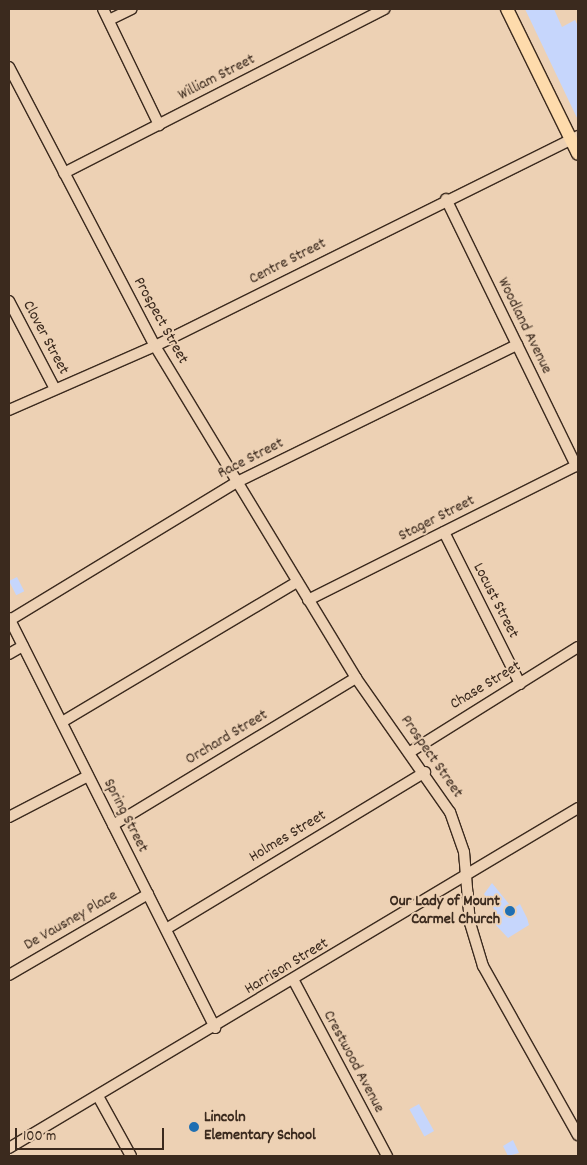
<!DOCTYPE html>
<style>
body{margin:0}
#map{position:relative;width:587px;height:1165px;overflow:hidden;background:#edd1b4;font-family:Dekko,sans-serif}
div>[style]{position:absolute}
.building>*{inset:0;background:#c6d6fc;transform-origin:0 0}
.roads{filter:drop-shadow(1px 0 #3b2a1e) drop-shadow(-1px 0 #3b2a1e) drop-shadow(0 1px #3b2a1e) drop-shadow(0 -1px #3b2a1e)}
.minor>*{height:10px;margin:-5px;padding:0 5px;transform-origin:5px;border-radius:5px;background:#edd1b4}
.major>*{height:12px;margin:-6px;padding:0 6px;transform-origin:6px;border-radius:6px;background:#fedbac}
.dots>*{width:14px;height:14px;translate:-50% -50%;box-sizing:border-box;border:2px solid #edd1b4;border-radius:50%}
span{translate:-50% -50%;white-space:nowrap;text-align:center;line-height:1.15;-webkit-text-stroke:4px #edd1b4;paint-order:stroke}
.street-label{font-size:16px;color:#3b2a1e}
.poi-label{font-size:16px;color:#3b2a1e;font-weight:700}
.right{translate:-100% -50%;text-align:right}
.left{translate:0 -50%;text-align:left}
.frame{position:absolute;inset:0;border:10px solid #3b2a1e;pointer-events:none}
.scale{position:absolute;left:15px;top:1128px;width:149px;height:22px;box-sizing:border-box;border:2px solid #3b2a1e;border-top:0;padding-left:6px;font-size:15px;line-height:18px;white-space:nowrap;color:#3b2a1e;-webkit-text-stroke:4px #edd1b4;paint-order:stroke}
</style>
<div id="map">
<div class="building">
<div style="clip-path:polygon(525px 9px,554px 9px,562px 27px,575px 20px,578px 26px,578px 120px)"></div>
<div style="left:17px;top:577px;width:16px;height:9px;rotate:63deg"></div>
<div style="clip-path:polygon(492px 883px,513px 909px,520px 904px,527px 918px,529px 925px,508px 938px,493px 922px,500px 918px,484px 894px)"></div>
<div style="left:419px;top:1104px;width:31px;height:11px;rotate:61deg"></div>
<div style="clip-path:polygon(513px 1140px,519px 1153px,508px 1156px,503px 1146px)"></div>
</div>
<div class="roads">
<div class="minor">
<div style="left:103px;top:9px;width:129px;rotate:64.2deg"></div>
<div style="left:109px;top:20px;width:25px;rotate:-26deg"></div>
<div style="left:9px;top:67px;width:315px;rotate:62.4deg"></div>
<div style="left:155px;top:346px;width:388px;rotate:58.8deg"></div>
<div style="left:356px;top:678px;width:164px;rotate:55deg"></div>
<div style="left:450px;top:812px;width:42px;rotate:70.7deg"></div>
<div style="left:464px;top:852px;width:71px;rotate:85.2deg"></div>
<div style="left:470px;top:923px;width:45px;rotate:73.2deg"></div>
<div style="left:483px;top:966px;width:194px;rotate:60.7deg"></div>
<div style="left:64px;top:173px;width:360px;rotate:-27.1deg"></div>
<div style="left:446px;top:199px;width:297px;rotate:64deg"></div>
<div style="left:9px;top:301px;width:99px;rotate:62.4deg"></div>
<div style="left:9px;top:410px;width:159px;rotate:-23.7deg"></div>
<div style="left:155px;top:346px;width:472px;rotate:-26.4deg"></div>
<div style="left:444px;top:532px;width:170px;rotate:63.4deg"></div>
<div style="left:308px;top:600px;width:302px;rotate:-26.6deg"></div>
<div style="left:9px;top:618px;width:459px;rotate:63.3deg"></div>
<div style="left:10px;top:620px;width:266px;rotate:-31.3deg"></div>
<div style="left:237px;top:482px;width:312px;rotate:-26.1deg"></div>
<div style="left:9px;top:654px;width:16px;rotate:-30deg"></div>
<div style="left:62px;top:722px;width:274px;rotate:-30.8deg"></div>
<div style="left:410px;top:752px;width:198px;rotate:-32deg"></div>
<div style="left:9px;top:817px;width:89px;rotate:-27.4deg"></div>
<div style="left:113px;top:825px;width:284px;rotate:-31.2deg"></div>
<div style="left:166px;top:929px;width:303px;rotate:-31.2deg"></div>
<div style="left:9px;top:975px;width:161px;rotate:-30.2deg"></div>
<div style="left:294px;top:981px;width:198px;rotate:62deg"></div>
<div style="left:99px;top:1098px;width:66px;rotate:61.1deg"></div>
<div style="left:9px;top:1148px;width:663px;rotate:-30.86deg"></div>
</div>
<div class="major">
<div style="left:507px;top:9px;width:161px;rotate:63.9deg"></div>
</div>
</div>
<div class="dots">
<div style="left:510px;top:911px;background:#1f6fb2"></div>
<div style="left:194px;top:1127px;background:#1f6fb2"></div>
</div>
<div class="street-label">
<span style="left:217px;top:78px;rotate:-27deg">William Street</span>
<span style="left:288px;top:262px;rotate:-27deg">Centre Street</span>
<span style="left:160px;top:321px;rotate:61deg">Prospect Street</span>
<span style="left:524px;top:326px;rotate:64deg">Woodland Avenue</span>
<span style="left:45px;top:338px;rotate:62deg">Clover Street</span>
<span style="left:251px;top:459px;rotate:-27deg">Race Street</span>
<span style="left:437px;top:519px;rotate:-27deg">Stager Street</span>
<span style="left:495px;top:601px;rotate:63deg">Locust Street</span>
<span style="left:486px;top:686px;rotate:-31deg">Chase Street</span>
<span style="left:227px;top:738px;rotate:-31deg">Orchard Street</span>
<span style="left:431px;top:757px;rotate:55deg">Prospect Street</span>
<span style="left:125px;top:816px;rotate:63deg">Spring Street</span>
<span style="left:288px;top:837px;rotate:-31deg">Holmes Street</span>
<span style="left:71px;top:921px;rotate:-30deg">De Vausney Place</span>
<span style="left:287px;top:967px;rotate:-31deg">Harrison Street</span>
<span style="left:353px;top:1062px;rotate:62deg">Crestwood Avenue</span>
</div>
<div class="poi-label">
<span class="right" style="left:500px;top:911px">Our Lady of Mount<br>Carmel Church</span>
<span class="left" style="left:204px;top:1127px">Lincoln<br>Elementary School</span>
</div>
<div class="frame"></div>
<div class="scale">100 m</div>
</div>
